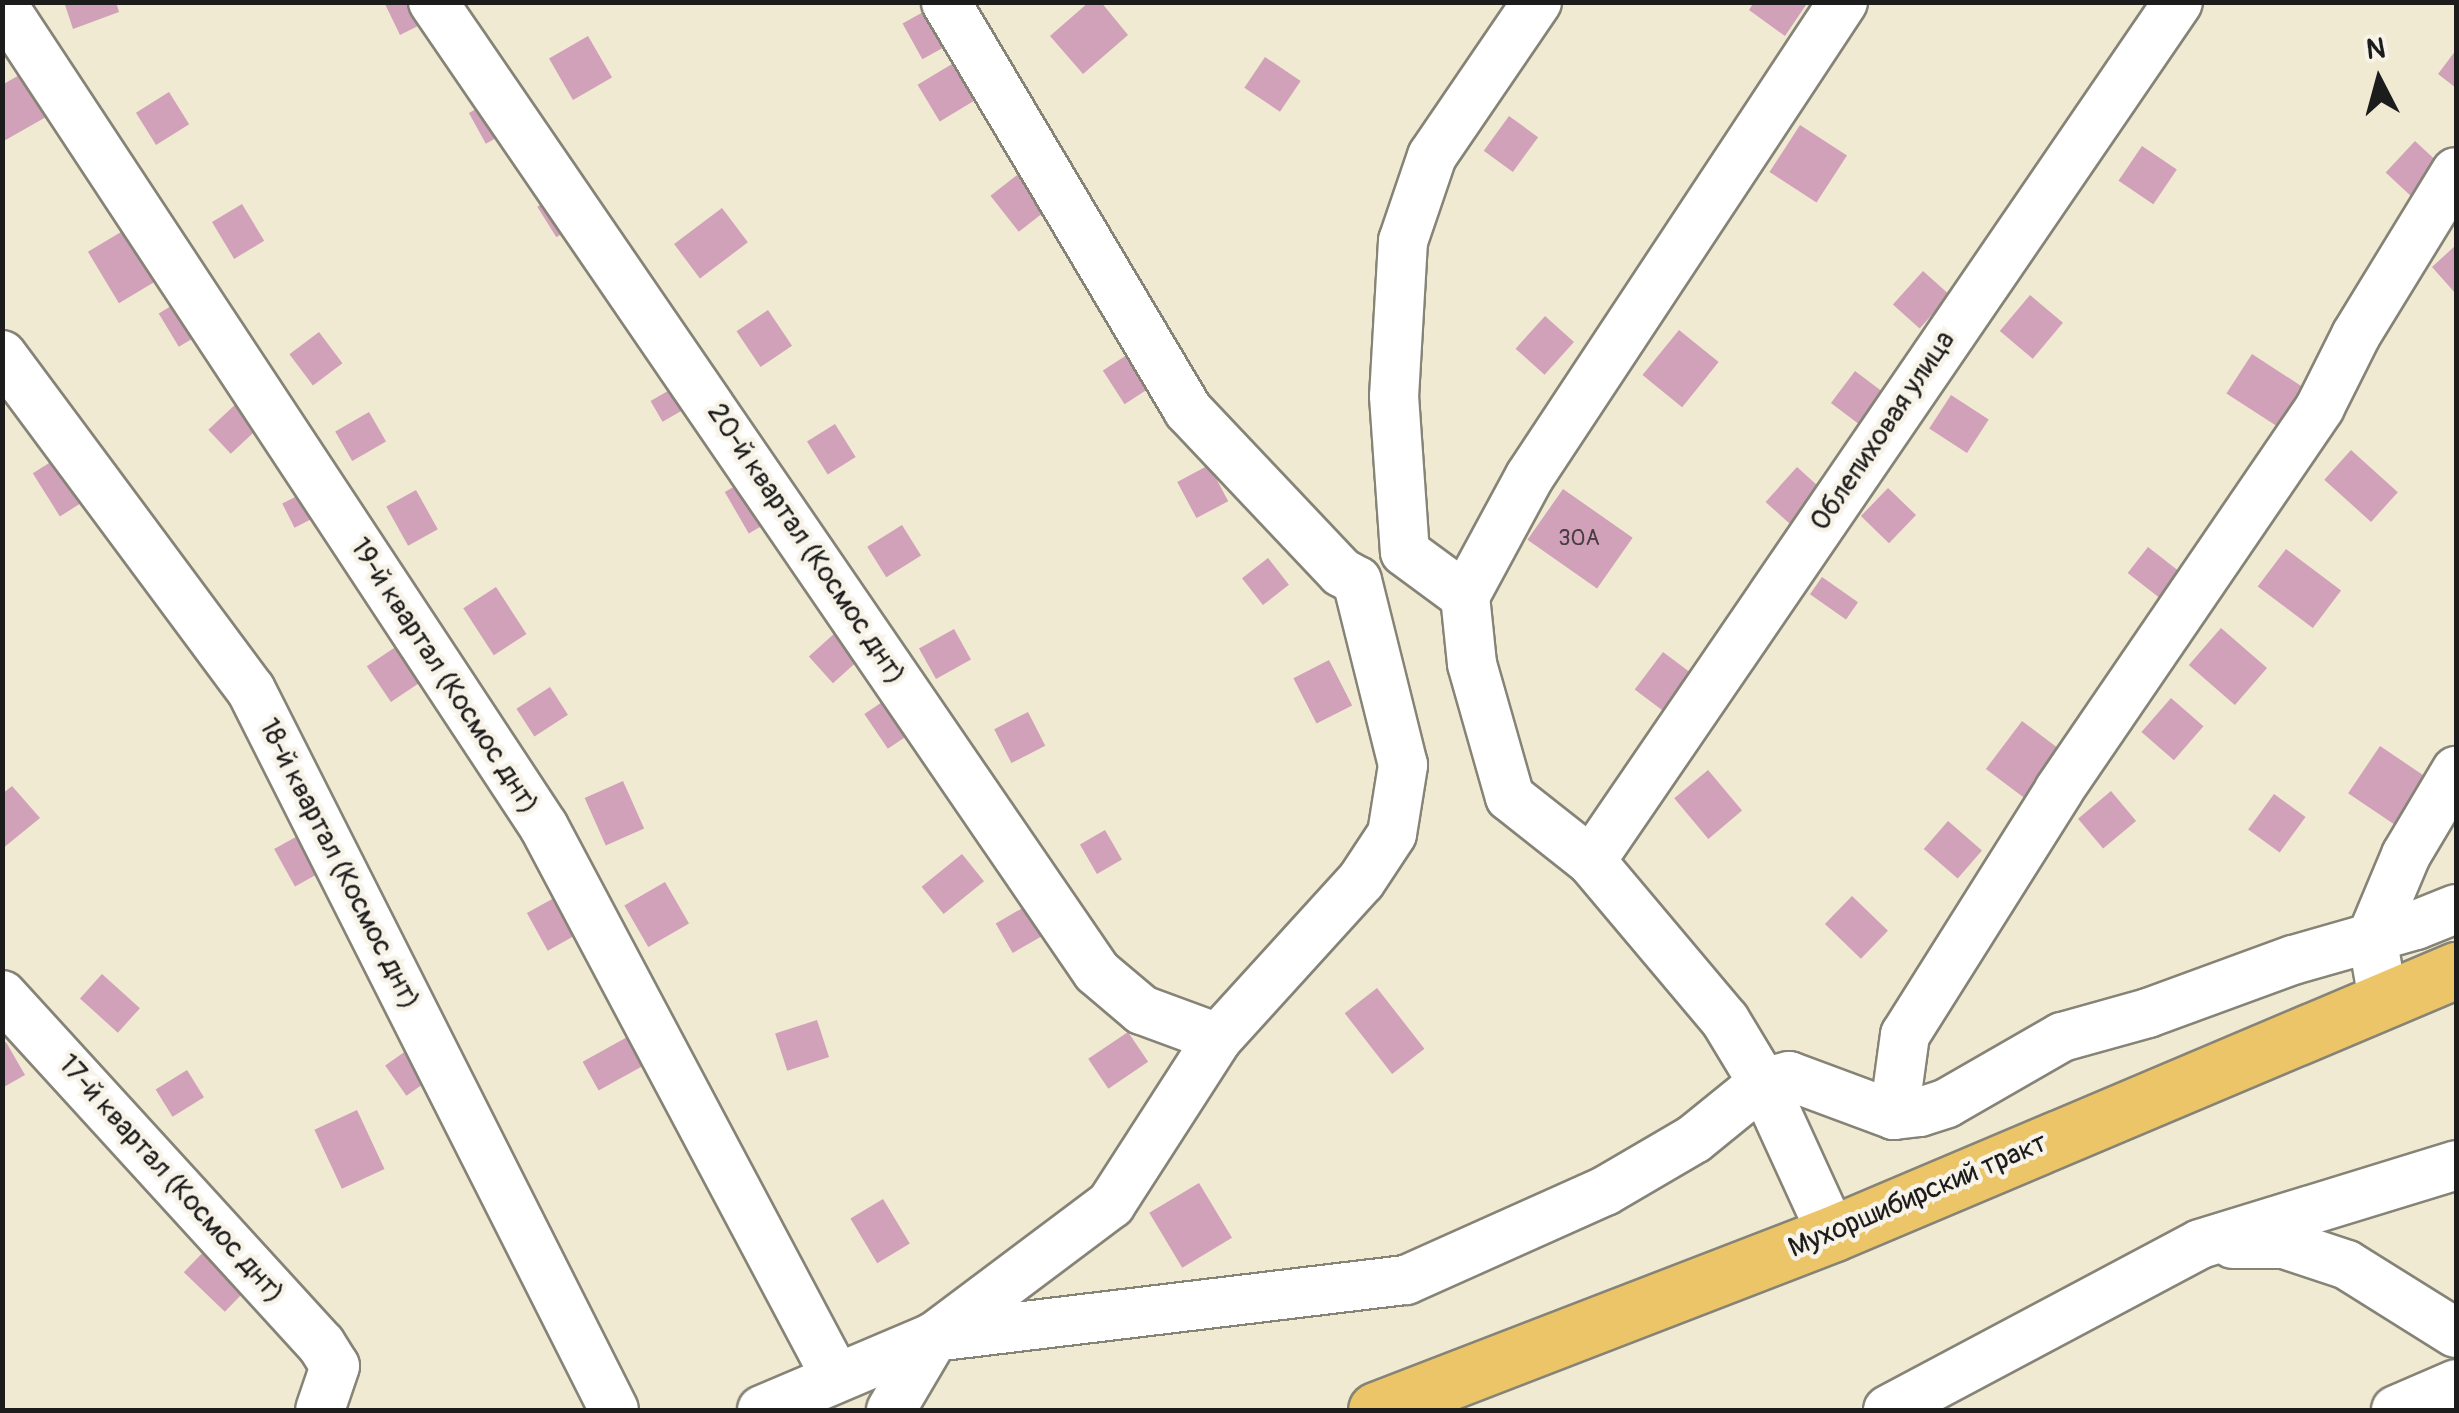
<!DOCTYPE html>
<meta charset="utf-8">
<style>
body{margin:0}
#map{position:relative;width:2459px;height:1413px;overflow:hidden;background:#f0ead2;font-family:Pangolin,sans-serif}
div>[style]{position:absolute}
.building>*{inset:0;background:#d1a1ba;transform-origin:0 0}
.roads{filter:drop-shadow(2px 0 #868377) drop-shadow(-2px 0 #868377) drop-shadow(0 2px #868377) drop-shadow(0 -2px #868377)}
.minor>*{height:48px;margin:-24px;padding:0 24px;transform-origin:24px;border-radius:24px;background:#fff}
.primary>*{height:55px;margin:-27.5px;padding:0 27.5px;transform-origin:27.5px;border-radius:27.5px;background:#edc569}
span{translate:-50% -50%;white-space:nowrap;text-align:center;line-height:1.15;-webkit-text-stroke:9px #f7f3e8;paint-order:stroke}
.number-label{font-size:22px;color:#493d44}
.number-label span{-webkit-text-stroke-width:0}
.street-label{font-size:28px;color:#1c1c1c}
.frame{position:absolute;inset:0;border:5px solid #1c1c1c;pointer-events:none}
.north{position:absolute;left:2329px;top:30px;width:100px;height:100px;-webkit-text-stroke:8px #f7f3e8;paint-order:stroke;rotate:354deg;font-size:28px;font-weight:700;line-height:40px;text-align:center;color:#1c1c1c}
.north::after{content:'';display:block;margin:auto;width:35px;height:45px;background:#1c1c1c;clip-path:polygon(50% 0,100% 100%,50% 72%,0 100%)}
</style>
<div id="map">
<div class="building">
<div style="clip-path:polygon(64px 2px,116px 2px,119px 12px,73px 29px)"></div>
<div style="clip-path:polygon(384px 2px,427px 2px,434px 18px,400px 35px)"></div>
<div style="clip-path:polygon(1089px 2px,1101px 2px,1128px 35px,1083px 74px,1050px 36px)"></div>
<div style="clip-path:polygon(1754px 2px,1808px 2px,1785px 36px,1749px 10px)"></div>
<div style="left:934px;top:6px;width:41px;height:36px;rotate:61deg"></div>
<div style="left:588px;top:36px;width:48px;height:45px;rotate:60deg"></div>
<div style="clip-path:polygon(2456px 50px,2456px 88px,2438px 74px)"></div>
<div style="left:1265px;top:57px;width:43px;height:37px;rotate:34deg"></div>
<div style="left:957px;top:61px;width:43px;height:46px;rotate:59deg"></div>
<div style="clip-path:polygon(21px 74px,46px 117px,2px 142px,2px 85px)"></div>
<div style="left:169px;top:92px;width:38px;height:39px;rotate:58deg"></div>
<div style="left:496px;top:98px;width:35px;height:31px;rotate:61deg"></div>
<div style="left:1509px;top:116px;width:36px;height:43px;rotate:36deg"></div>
<div style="left:1800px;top:125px;width:56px;height:56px;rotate:33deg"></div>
<div style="left:2415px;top:141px;width:44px;height:43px;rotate:43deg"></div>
<div style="left:2142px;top:146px;width:42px;height:42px;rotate:34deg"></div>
<div style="left:1022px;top:171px;width:46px;height:40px;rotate:52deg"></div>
<div style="left:561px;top:192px;width:36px;height:28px;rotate:58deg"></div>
<div style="left:242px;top:204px;width:43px;height:35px;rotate:59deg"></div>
<div style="left:722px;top:208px;width:43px;height:60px;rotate:53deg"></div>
<div style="left:136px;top:223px;width:60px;height:56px;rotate:59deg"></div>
<div style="clip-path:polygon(2456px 245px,2456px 294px,2432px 267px)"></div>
<div style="left:1923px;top:271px;width:36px;height:45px;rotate:42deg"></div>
<div style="left:2030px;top:295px;width:43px;height:47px;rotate:40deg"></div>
<div style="left:181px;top:300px;width:39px;height:26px;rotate:59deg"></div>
<div style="left:768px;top:310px;width:43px;height:38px;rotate:56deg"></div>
<div style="left:1545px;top:316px;width:39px;height:44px;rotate:42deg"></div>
<div style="left:1679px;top:330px;width:51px;height:58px;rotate:39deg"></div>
<div style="left:319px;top:332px;width:39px;height:37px;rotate:53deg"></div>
<div style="left:1133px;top:351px;width:40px;height:36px;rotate:57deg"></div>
<div style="left:2252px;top:354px;width:71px;height:47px;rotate:33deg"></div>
<div style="left:1855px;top:371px;width:39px;height:40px;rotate:37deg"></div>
<div style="left:680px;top:384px;width:24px;height:34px;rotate:60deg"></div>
<div style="left:1951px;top:395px;width:45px;height:40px;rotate:33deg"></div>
<div style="left:239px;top:401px;width:33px;height:42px;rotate:47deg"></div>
<div style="left:369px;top:412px;width:34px;height:39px;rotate:60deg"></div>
<div style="left:835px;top:424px;width:39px;height:33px;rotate:58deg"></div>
<div style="left:2351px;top:450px;width:63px;height:40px;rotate:42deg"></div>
<div style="left:65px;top:453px;width:51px;height:38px;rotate:58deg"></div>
<div style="left:1209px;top:465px;width:41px;height:36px;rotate:62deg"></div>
<div style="left:1797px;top:467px;width:38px;height:47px;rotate:42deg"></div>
<div style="left:749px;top:478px;width:48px;height:28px;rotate:60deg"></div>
<div style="left:1888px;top:488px;width:39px;height:39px;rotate:44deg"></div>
<div style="left:1563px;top:489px;width:85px;height:62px;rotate:35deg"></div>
<div style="left:309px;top:490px;width:27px;height:30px;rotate:63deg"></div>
<div style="left:416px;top:490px;width:45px;height:34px;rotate:61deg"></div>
<div style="left:902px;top:525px;width:36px;height:41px;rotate:58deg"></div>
<div style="left:2148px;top:547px;width:41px;height:33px;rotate:38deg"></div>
<div style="left:2286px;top:549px;width:69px;height:47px;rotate:37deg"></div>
<div style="left:1268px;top:558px;width:34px;height:33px;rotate:52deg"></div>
<div style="left:1822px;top:577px;width:44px;height:21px;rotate:35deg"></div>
<div style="left:496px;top:587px;width:56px;height:39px;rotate:57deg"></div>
<div style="left:846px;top:623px;width:36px;height:50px;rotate:48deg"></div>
<div style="left:2221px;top:628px;width:61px;height:49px;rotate:41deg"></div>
<div style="left:954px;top:629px;width:35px;height:40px;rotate:61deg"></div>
<div style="left:400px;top:644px;width:43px;height:40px;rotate:56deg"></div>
<div style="left:1663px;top:652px;width:35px;height:47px;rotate:37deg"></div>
<div style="left:1329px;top:660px;width:51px;height:40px;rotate:63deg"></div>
<div style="left:550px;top:687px;width:33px;height:40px;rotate:57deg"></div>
<div style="left:900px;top:690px;width:42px;height:43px;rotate:56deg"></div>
<div style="left:2171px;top:698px;width:43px;height:45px;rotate:41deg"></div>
<div style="left:1028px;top:712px;width:38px;height:38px;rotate:63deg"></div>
<div style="left:2022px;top:721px;width:59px;height:60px;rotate:37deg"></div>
<div style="left:2380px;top:746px;width:63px;height:57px;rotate:34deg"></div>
<div style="left:1708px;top:770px;width:53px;height:44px;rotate:50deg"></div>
<div style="left:623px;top:781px;width:52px;height:42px;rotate:66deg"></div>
<div style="clip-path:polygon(12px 786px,40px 818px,2px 849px,2px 794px)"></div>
<div style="left:2111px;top:791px;width:39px;height:43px;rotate:50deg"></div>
<div style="left:2274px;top:794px;width:39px;height:44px;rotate:36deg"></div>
<div style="left:1948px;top:821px;width:45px;height:37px;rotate:41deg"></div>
<div style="left:1105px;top:830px;width:34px;height:29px;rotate:60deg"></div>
<div style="left:303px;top:833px;width:43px;height:33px;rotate:61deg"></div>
<div style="left:962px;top:854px;width:35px;height:52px;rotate:51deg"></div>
<div style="left:665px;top:882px;width:48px;height:47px;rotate:60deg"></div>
<div style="left:1852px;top:896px;width:50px;height:39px;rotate:44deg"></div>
<div style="left:554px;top:898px;width:43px;height:31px;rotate:61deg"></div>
<div style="left:1026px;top:906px;width:34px;height:35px;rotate:60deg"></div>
<div style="left:102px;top:974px;width:51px;height:33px;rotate:42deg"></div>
<div style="left:1377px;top:988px;width:77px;height:41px;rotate:52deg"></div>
<div style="left:817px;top:1020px;width:39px;height:44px;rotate:72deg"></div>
<div style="left:1128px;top:1032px;width:36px;height:48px;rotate:56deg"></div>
<div style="left:629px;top:1036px;width:33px;height:53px;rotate:61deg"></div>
<div style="clip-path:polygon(6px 1042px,25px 1075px,2px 1088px,2px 1044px)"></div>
<div style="left:413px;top:1046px;width:37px;height:34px;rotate:55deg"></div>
<div style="left:187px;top:1070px;width:32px;height:37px;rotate:58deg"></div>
<div style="left:357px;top:1110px;width:65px;height:47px;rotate:65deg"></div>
<div style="left:1199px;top:1183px;width:64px;height:58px;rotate:59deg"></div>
<div style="left:883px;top:1199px;width:52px;height:38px;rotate:59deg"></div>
<div style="left:213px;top:1242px;width:57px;height:42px;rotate:44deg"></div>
</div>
<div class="roads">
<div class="minor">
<div style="left:433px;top:2px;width:1175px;rotate:55.61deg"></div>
<div style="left:1097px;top:972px;width:59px;rotate:40.2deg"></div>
<div style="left:1142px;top:1010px;width:81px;rotate:20.2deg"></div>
<div style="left:1537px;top:2px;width:186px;rotate:124.3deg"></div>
<div style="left:1432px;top:156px;width:90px;rotate:108.8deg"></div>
<div style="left:1403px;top:241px;width:155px;rotate:93.3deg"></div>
<div style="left:1394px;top:396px;width:156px;rotate:86deg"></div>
<div style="left:1405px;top:552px;width:74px;rotate:36.3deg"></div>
<div style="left:1465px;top:596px;width:68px;rotate:84.1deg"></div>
<div style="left:1472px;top:664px;width:138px;rotate:74.1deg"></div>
<div style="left:1510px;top:797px;width:103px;rotate:38.3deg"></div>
<div style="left:1591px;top:861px;width:208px;rotate:49.9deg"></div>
<div style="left:1725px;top:1020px;width:74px;rotate:58.9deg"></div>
<div style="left:1763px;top:1083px;width:166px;rotate:65.4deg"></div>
<div style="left:2px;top:4px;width:985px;rotate:56.63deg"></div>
<div style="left:544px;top:827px;width:623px;rotate:62.04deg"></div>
<div style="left:2px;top:355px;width:417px;rotate:53.4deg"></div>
<div style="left:251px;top:690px;width:806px;rotate:63.24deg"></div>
<div style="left:1465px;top:596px;width:136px;rotate:-61.6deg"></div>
<div style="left:1530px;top:476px;width:568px;rotate:-56.56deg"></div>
<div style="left:1591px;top:861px;width:1040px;rotate:-55.65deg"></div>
<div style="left:2px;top:995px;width:473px;rotate:47.6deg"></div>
<div style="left:321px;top:1344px;width:26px;rotate:58deg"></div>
<div style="left:335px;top:1366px;width:46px;rotate:108.8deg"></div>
<div style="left:2383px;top:1000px;width:65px;rotate:-99.8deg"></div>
<div style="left:2372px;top:936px;width:88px;rotate:-67.2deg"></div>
<div style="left:2406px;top:855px;width:98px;rotate:-59.2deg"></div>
<div style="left:1894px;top:1115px;width:81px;rotate:-82.2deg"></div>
<div style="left:1905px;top:1035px;width:289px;rotate:-57.8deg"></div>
<div style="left:2059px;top:790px;width:463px;rotate:-55.7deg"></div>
<div style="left:2320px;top:407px;width:80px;rotate:-63.4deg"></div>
<div style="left:2356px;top:335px;width:191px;rotate:-58.5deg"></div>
<div style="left:2233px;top:1244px;width:51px"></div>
<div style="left:2284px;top:1244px;width:66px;rotate:18.4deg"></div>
<div style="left:2347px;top:1265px;width:128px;rotate:32deg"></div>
<div style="left:762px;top:1410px;width:187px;rotate:-23deg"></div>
<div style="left:934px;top:1337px;width:475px;rotate:-6.9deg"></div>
<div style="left:1406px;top:1280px;width:218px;rotate:-24.1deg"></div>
<div style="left:1605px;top:1191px;width:103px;rotate:-30.3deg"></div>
<div style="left:1694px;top:1139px;width:89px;rotate:-39.1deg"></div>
<div style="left:1763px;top:1083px;width:27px;rotate:-15deg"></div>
<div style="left:1789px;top:1076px;width:112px;rotate:20.4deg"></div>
<div style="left:1894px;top:1115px;width:26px;rotate:-7deg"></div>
<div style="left:1920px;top:1112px;width:28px;rotate:-18deg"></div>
<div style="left:1947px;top:1103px;width:133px;rotate:-29.9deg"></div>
<div style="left:2062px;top:1037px;width:89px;rotate:-15.6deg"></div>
<div style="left:2148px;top:1013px;width:154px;rotate:-20.1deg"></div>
<div style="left:2293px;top:960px;width:128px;rotate:-15.9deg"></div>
<div style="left:2416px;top:925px;width:43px;rotate:-21.8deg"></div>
<div style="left:891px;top:1410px;width:85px;rotate:-59.5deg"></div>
<div style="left:934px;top:1337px;width:221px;rotate:-36.9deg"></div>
<div style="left:1111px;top:1204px;width:197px;rotate:-57.2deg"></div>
<div style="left:1218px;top:1038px;width:212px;rotate:-47.7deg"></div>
<div style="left:1361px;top:881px;width:56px;rotate:-56.6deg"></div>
<div style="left:1392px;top:834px;width:70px;rotate:-80.9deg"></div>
<div style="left:1403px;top:765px;width:190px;rotate:-104deg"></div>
<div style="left:1357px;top:581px;width:18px;rotate:-151deg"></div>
<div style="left:1341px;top:572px;width:223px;rotate:-133.4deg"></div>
<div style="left:1188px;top:410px;width:474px;rotate:-120.7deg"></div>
<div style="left:1888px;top:1410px;width:353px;rotate:-28deg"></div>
<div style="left:2200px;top:1244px;width:268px;rotate:-17.1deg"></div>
<div style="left:2396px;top:1410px;width:65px;rotate:-23.4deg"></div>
</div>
<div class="primary">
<div style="left:1376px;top:1410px;width:489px;rotate:-21.1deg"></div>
<div style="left:1832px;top:1234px;width:678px;rotate:-22.93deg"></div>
</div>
</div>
<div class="number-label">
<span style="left:1579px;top:539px">30А</span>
</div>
<div class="street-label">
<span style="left:1883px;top:431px;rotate:-56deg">Облепиховая улица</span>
<span style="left:806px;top:544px;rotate:56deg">20-й квартал (Космос днт)</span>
<span style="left:444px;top:676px;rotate:57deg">19-й квартал (Космос днт)</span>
<span style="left:339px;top:864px;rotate:63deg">18-й квартал (Космос днт)</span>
<span style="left:171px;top:1179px;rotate:48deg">17-й квартал (Космос днт)</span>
<span style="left:1918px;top:1196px;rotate:-23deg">Мухоршибирский тракт</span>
</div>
<div class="frame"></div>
<div class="north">N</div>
</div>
